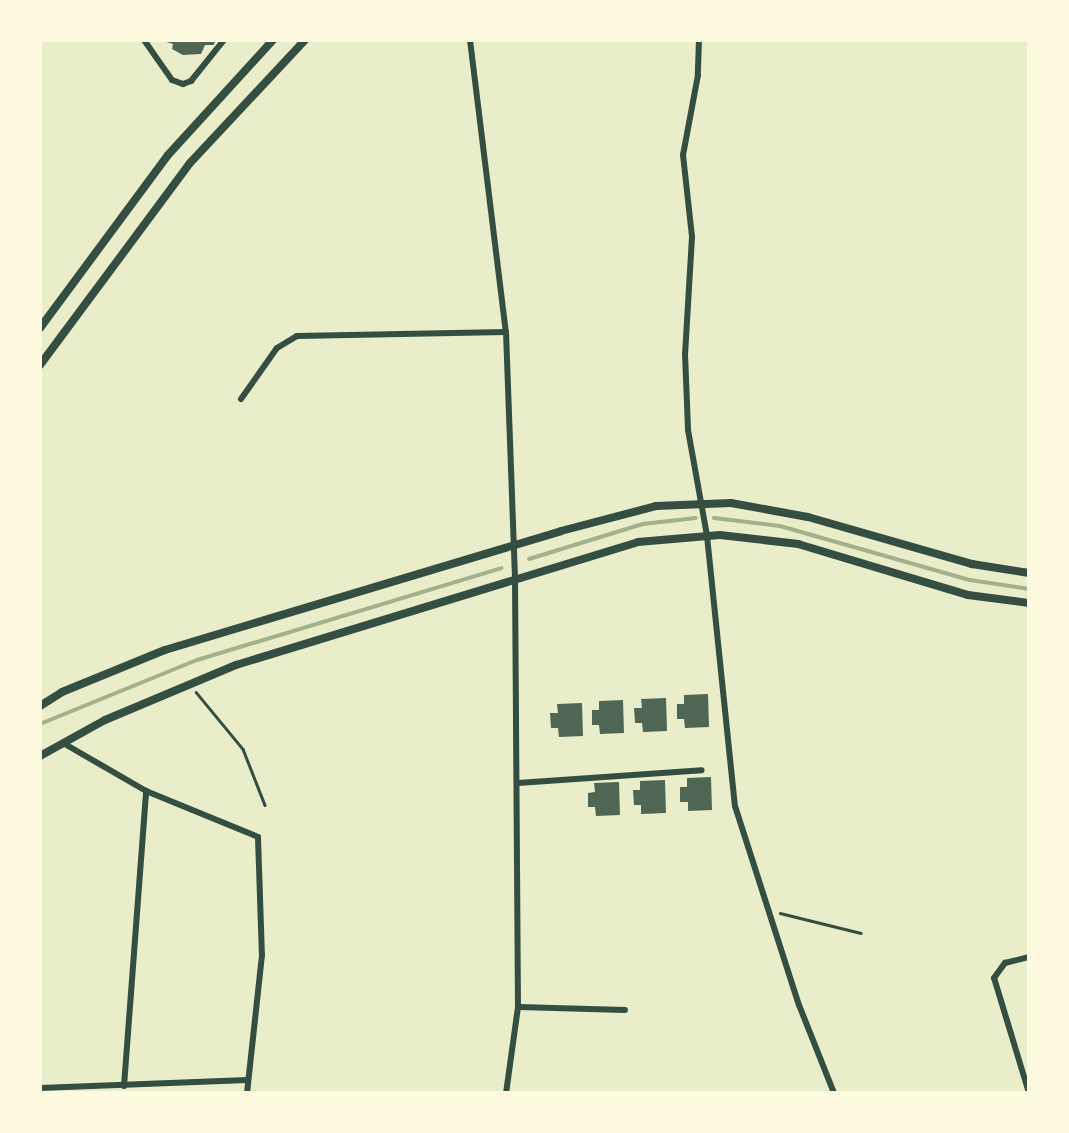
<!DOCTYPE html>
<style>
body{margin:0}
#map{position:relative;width:1069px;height:1133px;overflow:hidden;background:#e9edc9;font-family:Barlow,sans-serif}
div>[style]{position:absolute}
.stream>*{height:4px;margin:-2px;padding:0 2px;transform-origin:2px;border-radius:2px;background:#a3b18a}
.building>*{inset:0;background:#4f6655}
.path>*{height:2.5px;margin:-1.25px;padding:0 1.25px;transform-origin:1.25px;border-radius:1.25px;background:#344e41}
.minor>*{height:6px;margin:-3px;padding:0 3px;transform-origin:3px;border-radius:3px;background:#344e41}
.tertiary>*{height:8px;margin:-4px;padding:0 4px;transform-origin:4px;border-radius:4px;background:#344e41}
span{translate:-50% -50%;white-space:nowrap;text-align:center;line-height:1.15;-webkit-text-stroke:10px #fefae0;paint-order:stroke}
.frame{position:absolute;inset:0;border:42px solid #fefae0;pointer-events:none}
</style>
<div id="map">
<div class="stream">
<div style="left:714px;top:518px;width:66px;rotate:6.9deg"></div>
<div style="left:780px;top:526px;width:198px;rotate:15.9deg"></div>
<div style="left:970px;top:580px;width:60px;rotate:8.7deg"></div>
<div style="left:529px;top:559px;width:119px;rotate:-17.1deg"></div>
<div style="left:643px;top:524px;width:53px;rotate:-6.5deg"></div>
<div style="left:40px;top:724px;width:170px;rotate:-22.2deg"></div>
<div style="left:197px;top:660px;width:318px;rotate:-16.8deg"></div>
</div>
<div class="building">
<div style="clip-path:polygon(160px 40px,215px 40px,214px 45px,205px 45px,201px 54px,183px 55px,172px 49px,173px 44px)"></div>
<div style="clip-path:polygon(708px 694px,709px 727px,685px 728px,684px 719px,677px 719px,677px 704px,684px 704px,684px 695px)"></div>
<div style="clip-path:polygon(666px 698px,667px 731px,643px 732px,642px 723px,635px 723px,634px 708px,642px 708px,641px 699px)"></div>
<div style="clip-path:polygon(623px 700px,624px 733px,600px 734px,599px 725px,592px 725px,592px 710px,599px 710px,599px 701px)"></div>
<div style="clip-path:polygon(582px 703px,583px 736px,559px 737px,558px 728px,551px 728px,550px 713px,558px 713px,557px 704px)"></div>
<div style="clip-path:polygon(711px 777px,712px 810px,688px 811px,688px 802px,680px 802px,680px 787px,687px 787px,687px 778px)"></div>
<div style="clip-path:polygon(665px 780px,666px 813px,641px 814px,641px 805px,634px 805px,633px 790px,640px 790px,640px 781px)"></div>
<div style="clip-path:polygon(619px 782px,620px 815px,596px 816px,595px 807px,588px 807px,588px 793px,595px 792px,594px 783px)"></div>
</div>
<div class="path">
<div style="left:196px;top:692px;width:74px;rotate:50.5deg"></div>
<div style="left:243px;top:749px;width:60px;rotate:68.6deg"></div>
<div style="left:780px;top:913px;width:83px;rotate:13.9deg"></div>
</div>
<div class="minor">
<div style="left:144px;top:40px;width:49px;rotate:55deg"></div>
<div style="left:172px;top:80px;width:12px;rotate:20deg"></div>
<div style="left:183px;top:84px;width:9px;rotate:-21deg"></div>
<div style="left:191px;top:81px;width:53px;rotate:-51.2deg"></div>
<div style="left:470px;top:40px;width:294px;rotate:83deg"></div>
<div style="left:506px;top:332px;width:246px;rotate:87.9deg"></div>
<div style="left:515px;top:578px;width:429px;rotate:89.6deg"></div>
<div style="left:518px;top:1007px;width:87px;rotate:97.9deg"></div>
<div style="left:699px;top:40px;width:35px;rotate:92deg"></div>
<div style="left:698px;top:75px;width:81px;rotate:100.6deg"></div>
<div style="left:683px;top:155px;width:82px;rotate:83.7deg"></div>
<div style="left:692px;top:237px;width:117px;rotate:93.4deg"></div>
<div style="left:685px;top:354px;width:76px;rotate:87.7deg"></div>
<div style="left:688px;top:430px;width:108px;rotate:79.8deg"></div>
<div style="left:707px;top:536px;width:271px;rotate:84.1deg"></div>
<div style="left:735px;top:806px;width:209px;rotate:72.2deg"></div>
<div style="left:799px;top:1005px;width:95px;rotate:68.3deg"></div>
<div style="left:241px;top:399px;width:62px;rotate:-54.8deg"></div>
<div style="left:277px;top:348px;width:23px;rotate:-31deg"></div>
<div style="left:297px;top:336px;width:209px;rotate:-1.1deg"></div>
<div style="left:63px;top:743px;width:96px;rotate:30deg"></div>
<div style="left:146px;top:791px;width:121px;rotate:22.3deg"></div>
<div style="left:258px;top:837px;width:118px;rotate:88.1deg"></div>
<div style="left:262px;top:955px;width:139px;rotate:96.2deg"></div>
<div style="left:518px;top:783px;width:184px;rotate:-4deg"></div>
<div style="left:518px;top:1007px;width:107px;rotate:1.6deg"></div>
<div style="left:124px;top:1086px;width:296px;rotate:-85.7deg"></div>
<div style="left:40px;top:1088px;width:208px;rotate:-2.2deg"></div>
<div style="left:1029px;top:1093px;width:120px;rotate:-106.9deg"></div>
<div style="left:994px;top:978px;width:19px;rotate:-54deg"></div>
<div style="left:1005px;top:963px;width:25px;rotate:-14deg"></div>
</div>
<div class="tertiary">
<div style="left:40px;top:328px;width:215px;rotate:-53.5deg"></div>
<div style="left:168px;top:155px;width:156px;rotate:-47.6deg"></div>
<div style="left:40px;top:365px;width:252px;rotate:-53.4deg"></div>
<div style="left:190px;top:163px;width:168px;rotate:-46.9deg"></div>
<div style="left:40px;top:706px;width:26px;rotate:-32deg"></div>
<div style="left:62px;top:692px;width:111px;rotate:-22.2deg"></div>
<div style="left:165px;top:650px;width:413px;rotate:-16.7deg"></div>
<div style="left:561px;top:531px;width:98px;rotate:-14.7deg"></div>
<div style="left:656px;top:506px;width:75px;rotate:-2.3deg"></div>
<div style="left:731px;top:503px;width:78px;rotate:10.3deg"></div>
<div style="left:808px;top:517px;width:171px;rotate:16deg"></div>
<div style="left:972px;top:564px;width:58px;rotate:9deg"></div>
<div style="left:40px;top:756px;width:74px;rotate:-29deg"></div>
<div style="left:105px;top:720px;width:142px;rotate:-22.8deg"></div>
<div style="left:236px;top:665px;width:420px;rotate:-17deg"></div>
<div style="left:638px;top:542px;width:82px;rotate:-4.9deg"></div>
<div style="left:720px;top:535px;width:79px;rotate:6.6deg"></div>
<div style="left:798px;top:544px;width:177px;rotate:16.7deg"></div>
<div style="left:968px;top:595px;width:62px;rotate:7.5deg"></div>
</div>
<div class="frame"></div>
</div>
